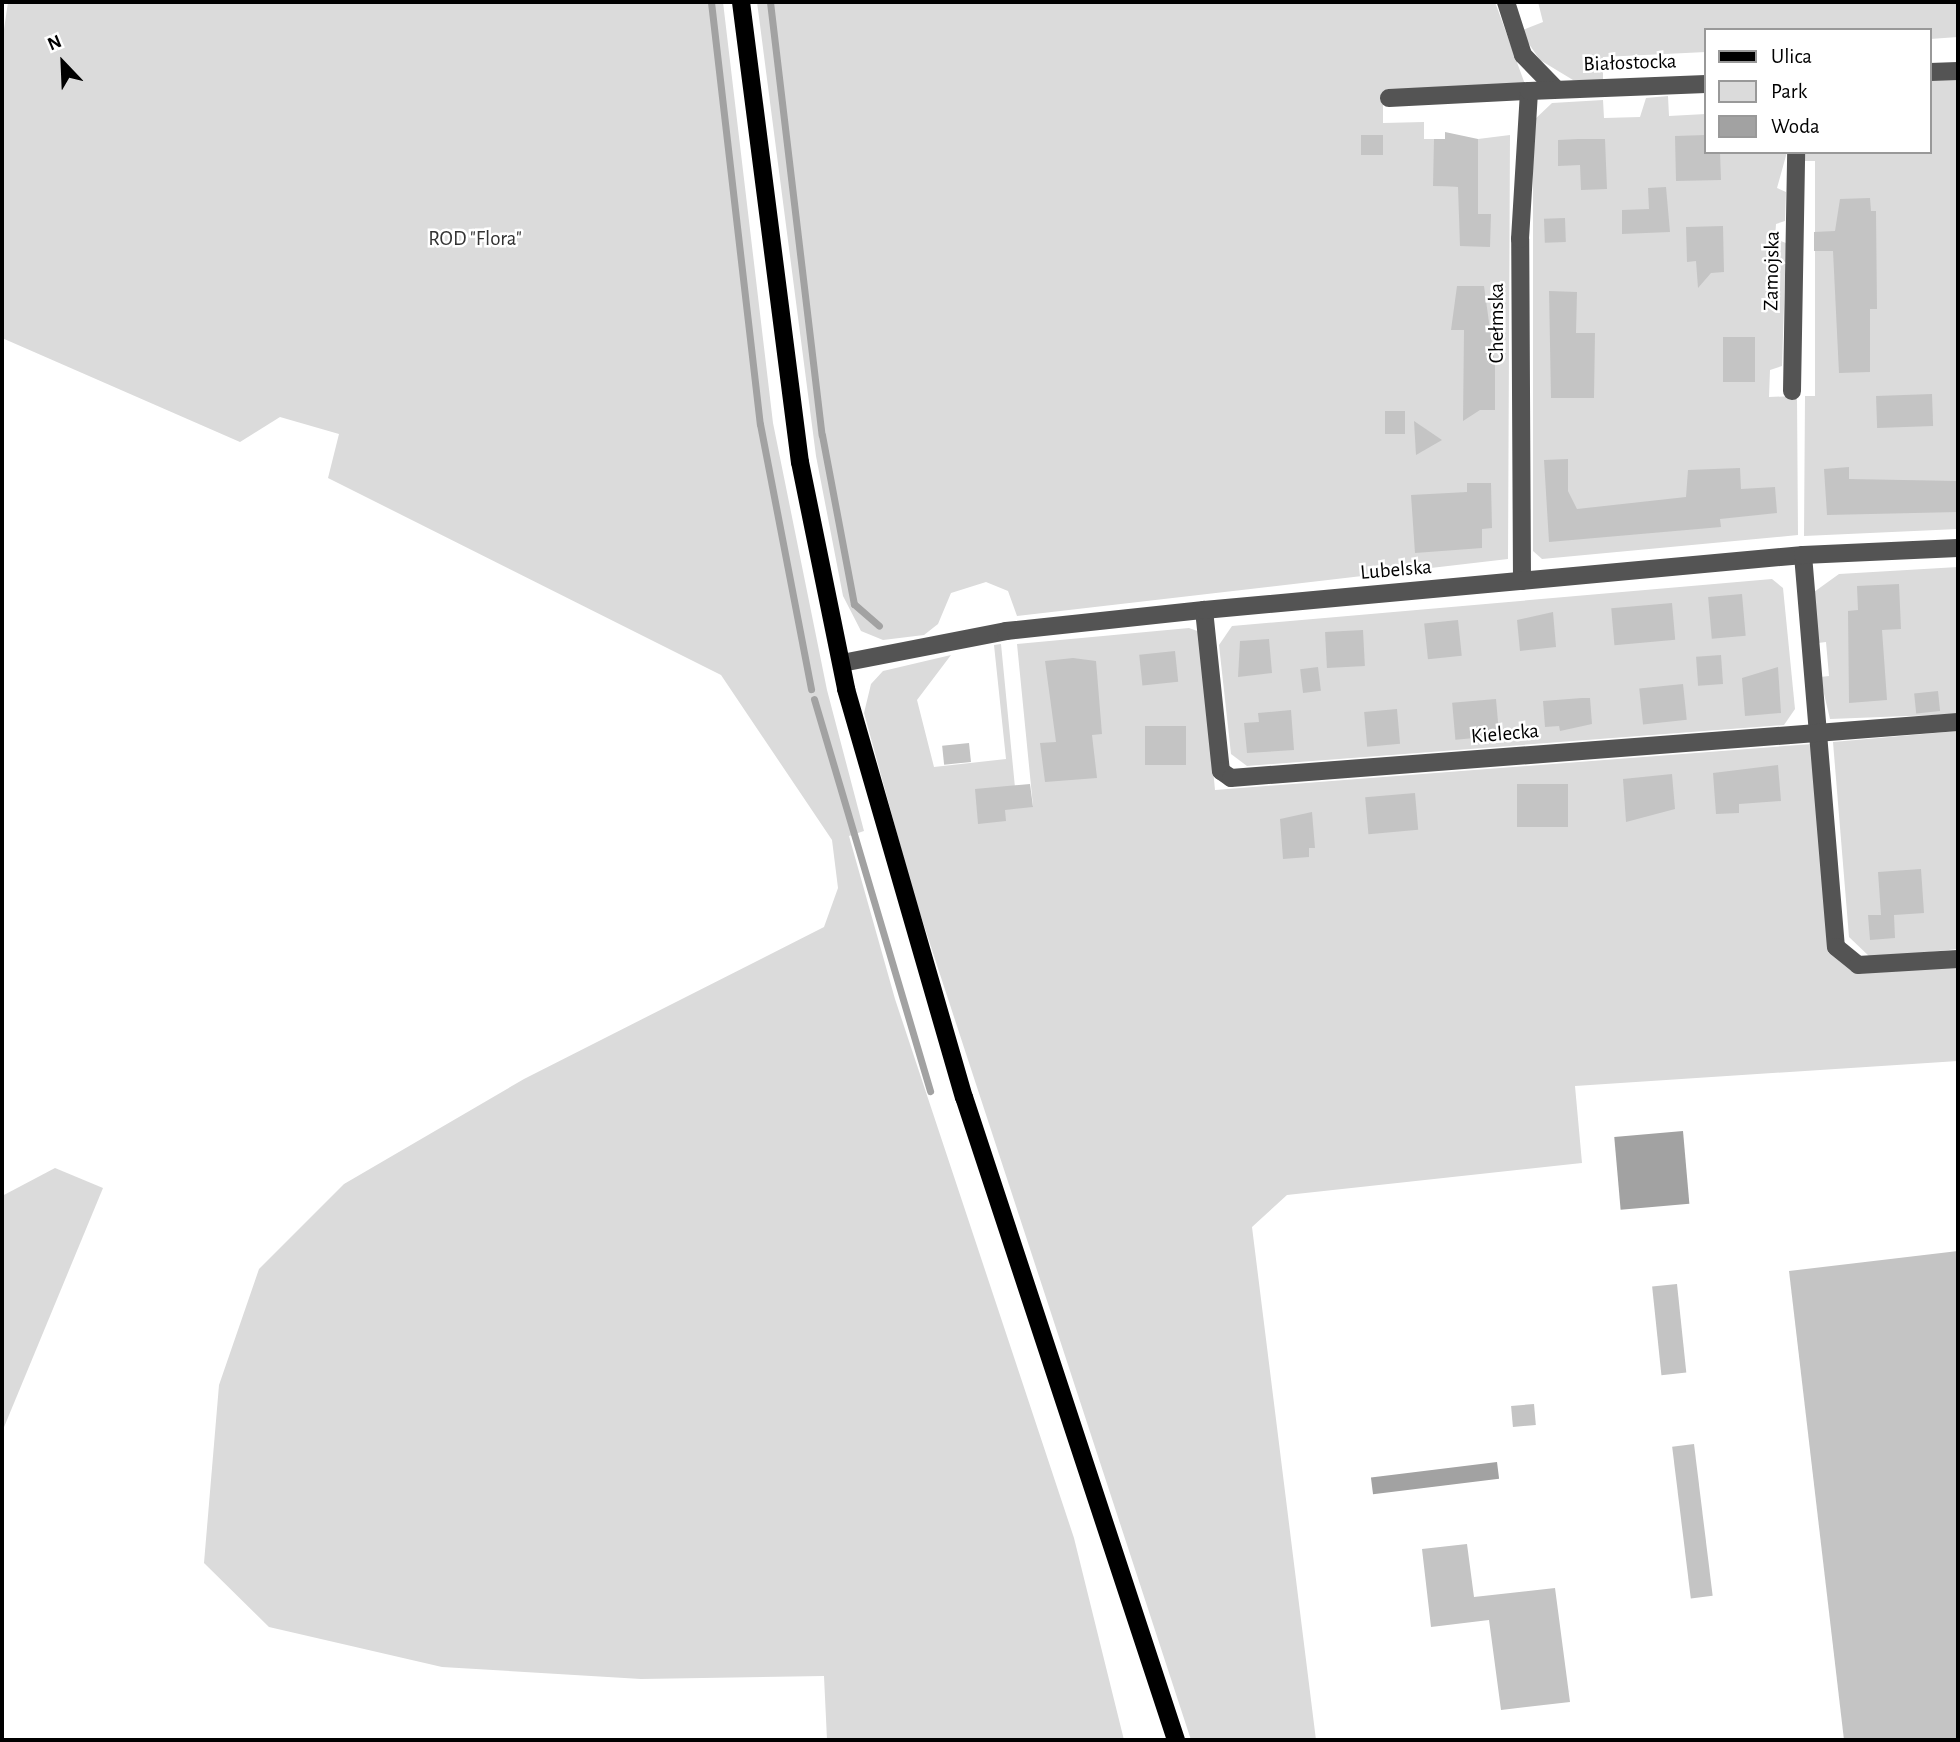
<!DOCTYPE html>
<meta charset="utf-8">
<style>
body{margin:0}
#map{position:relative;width:1960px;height:1742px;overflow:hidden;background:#fff;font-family:"Alegreya Sans",sans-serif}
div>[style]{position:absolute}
.green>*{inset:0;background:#dbdbdb}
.water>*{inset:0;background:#a2a2a2;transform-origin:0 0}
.stream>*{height:7px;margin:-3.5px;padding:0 3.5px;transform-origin:3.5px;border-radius:3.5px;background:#a2a2a2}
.building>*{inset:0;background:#c4c4c4;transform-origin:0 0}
.minor>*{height:18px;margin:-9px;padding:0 9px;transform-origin:9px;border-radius:9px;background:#545454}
.major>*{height:18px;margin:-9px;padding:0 9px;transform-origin:9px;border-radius:9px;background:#000}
span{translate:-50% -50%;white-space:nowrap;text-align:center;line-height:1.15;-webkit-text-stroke:5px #fff;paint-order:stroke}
.street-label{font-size:21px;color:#000}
.park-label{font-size:21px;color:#323232}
.frame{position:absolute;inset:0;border:4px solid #000;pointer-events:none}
.legend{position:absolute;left:1704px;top:28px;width:228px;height:126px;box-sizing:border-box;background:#fff;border:2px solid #999;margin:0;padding:9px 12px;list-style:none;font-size:21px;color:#000}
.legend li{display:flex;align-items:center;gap:14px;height:35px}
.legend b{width:35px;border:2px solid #999}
.north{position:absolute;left:28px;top:28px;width:70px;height:70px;-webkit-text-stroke:5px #fff;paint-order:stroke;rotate:337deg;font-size:19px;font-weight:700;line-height:28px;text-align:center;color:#000}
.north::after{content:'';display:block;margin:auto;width:24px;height:32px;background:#000;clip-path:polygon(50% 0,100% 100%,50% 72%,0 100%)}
</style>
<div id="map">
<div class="green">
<div style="clip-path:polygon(8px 2px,723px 2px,773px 423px,827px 690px,864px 831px,849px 836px,895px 999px,1074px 1538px,1124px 1740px,827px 1740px,824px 1676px,641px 1679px,442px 1667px,269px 1627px,204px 1563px,219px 1385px,259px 1269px,344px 1184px,524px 1079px,824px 927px,838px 888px,832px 840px,721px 675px,328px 478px,339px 434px,280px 417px,240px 442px,2px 338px,2px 43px)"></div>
<div style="clip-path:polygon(757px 2px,1495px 2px,1526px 87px,1383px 95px,1383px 123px,1424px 122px,1424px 139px,1434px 139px,1434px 186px,1478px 187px,1478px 139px,1510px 135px,1508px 559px,1017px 616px,1008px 591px,986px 582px,951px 593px,938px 624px,924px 635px,883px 640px,861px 631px,843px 596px,816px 456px)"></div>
<div style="clip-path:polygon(1538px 2px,1958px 2px,1958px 37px,1930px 39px,1930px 30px,1706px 30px,1706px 52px,1603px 57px,1603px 81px,1573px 80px,1540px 60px,1520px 31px,1543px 22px)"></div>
<div style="clip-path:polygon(1958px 78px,1958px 529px,1804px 536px,1805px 396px,1815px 396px,1815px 161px,1805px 161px,1805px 152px,1930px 152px,1930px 80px)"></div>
<div style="clip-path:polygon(1668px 96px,1669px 116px,1706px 114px,1706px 152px,1787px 152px,1777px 188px,1786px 192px,1785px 221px,1776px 224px,1775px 239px,1786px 243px,1782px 366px,1770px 370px,1769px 397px,1797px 396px,1798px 535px,1542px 559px,1533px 551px,1533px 121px,1552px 103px,1603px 100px,1604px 118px,1640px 117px,1646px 98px)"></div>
<div style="clip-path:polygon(1958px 567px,1958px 714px,1830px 719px,1820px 677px,1829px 676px,1826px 642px,1818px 643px,1814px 592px,1839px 574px)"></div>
<div style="clip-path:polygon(1772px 579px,1783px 588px,1795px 709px,1784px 725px,1247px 766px,1231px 754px,1219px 645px,1232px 626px)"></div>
<div style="clip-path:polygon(1189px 628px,1200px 632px,1215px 790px,1812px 744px,1838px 958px,1958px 965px,1958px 1061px,1575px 1086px,1582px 1163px,1287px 1195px,1252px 1227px,1316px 1740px,1191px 1740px,913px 892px,864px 713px,871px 684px,883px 671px,951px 655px,917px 700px,934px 767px,1006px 759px,994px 645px,1001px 644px,1017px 808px,1033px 806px,1017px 644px)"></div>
<div style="clip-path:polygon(1958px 731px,1958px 949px,1871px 958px,1849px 937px,1833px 742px)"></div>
<div style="clip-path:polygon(55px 1168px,103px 1188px,2px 1432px,2px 1196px)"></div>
</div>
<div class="water">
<div style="left:1683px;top:1131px;width:73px;height:69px;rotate:85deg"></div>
<div style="left:1497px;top:1462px;width:17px;height:127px;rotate:83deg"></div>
</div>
<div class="stream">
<div style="left:711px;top:2px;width:425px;rotate:83.4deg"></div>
<div style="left:760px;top:424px;width:270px;rotate:79.1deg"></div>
<div style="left:770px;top:2px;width:436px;rotate:83.2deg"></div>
<div style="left:822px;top:435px;width:172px;rotate:79.3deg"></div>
<div style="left:854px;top:604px;width:33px;rotate:41deg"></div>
<div style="left:814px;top:699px;width:409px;rotate:73.5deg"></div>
</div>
<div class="building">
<div style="clip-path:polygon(1445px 132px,1478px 139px,1478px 214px,1491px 214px,1490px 247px,1460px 246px,1458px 187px,1433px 186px,1434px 139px,1445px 139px)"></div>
<div style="left:1361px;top:135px;width:22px;height:20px"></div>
<div style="clip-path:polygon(1706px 135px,1706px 152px,1720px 152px,1721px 180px,1676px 181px,1675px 136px)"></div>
<div style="clip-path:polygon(1578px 139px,1605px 139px,1607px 189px,1581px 190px,1580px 165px,1558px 166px,1558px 140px)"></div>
<div style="clip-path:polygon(1666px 187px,1670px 232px,1622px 234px,1622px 210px,1649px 209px,1648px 188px)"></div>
<div style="clip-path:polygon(1870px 198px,1871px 211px,1876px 211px,1877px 309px,1870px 309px,1870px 372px,1839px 373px,1833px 251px,1814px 251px,1814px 232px,1835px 231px,1840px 199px)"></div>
<div style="left:1565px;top:218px;width:24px;height:21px;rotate:88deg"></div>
<div style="clip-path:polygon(1723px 226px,1724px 272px,1711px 273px,1698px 288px,1696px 261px,1687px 262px,1686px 227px)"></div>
<div style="clip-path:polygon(1457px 286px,1484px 286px,1495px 366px,1495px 410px,1480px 410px,1463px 421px,1464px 330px,1451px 330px)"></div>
<div style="clip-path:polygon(1549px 291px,1577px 292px,1576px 333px,1595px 333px,1594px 398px,1551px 398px)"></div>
<div style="left:1755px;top:337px;width:45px;height:32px;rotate:90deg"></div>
<div style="left:1932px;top:394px;width:32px;height:56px;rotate:88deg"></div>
<div style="left:1385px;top:411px;width:20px;height:23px"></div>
<div style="clip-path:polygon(1414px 421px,1442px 440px,1416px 455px)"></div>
<div style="clip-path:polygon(1568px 459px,1568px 491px,1577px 509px,1686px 497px,1688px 470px,1740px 468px,1741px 489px,1775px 487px,1777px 513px,1720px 519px,1721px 527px,1549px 542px,1544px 460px)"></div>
<div style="clip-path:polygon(1849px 467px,1849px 479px,1958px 481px,1958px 512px,1827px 515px,1824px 469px)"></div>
<div style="clip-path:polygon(1467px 483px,1491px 483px,1492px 528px,1482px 529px,1482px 548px,1415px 553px,1411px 495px,1467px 492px)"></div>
<div style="clip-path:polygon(1899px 584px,1901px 629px,1882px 630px,1887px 700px,1849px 703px,1848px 611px,1858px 610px,1857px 586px)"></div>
<div style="left:1742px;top:594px;width:42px;height:34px;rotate:85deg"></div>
<div style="left:1672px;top:603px;width:37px;height:61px;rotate:85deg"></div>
<div style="clip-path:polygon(1553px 612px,1556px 647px,1520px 651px,1517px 620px)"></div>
<div style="left:1458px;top:620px;width:36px;height:34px;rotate:84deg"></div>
<div style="left:1363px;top:630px;width:36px;height:38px;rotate:87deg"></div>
<div style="clip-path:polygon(1269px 639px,1272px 673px,1238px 677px,1240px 641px)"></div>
<div style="left:1175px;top:651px;width:31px;height:36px;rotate:84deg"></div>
<div style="left:1721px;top:655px;width:29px;height:25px;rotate:86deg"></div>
<div style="clip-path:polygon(1073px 658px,1096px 661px,1102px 734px,1092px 735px,1097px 778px,1045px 782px,1040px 743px,1056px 742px,1045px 661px)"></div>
<div style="left:1318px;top:667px;width:24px;height:18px;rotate:83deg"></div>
<div style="clip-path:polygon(1778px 667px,1781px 713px,1745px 716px,1742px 678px)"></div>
<div style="left:1683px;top:684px;width:36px;height:44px;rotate:84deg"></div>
<div style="left:1938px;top:691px;width:20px;height:24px;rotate:84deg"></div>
<div style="clip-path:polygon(1582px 698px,1590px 698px,1592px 724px,1560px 731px,1559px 726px,1545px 727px,1543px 701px)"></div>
<div style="left:1496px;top:699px;width:37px;height:44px;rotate:85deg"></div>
<div style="left:1397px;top:709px;width:35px;height:33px;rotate:85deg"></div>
<div style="clip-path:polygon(1291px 710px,1294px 750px,1247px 753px,1244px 723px,1259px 722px,1258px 713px)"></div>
<div style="left:1186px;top:726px;width:39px;height:41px;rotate:90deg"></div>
<div style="left:969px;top:743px;width:19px;height:27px;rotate:84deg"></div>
<div style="clip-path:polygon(1778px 765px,1781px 801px,1739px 804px,1739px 813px,1716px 814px,1713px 773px)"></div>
<div style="clip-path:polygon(1672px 774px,1675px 809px,1626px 822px,1623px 779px)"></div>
<div style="clip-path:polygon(1030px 784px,1033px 807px,1005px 810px,1006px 821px,978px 824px,975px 789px)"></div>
<div style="left:1568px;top:784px;width:43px;height:51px;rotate:90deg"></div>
<div style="left:1415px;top:793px;width:37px;height:50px;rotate:85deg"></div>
<div style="clip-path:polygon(1312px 812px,1315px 848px,1309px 848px,1309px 857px,1283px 859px,1280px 819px)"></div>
<div style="clip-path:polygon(1921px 869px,1924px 913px,1894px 915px,1895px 938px,1870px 940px,1868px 915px,1881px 915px,1878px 872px)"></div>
<div style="clip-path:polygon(1958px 1251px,1958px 1740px,1844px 1740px,1789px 1271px)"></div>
<div style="left:1677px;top:1284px;width:89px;height:25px;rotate:84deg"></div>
<div style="left:1534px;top:1404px;width:21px;height:23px;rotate:85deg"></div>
<div style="left:1694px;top:1444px;width:153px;height:22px;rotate:83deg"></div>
<div style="clip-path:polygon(1467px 1544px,1474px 1597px,1555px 1588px,1570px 1702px,1501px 1710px,1489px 1620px,1431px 1627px,1422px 1549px)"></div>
</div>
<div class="minor">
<div style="left:1506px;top:2px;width:56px;rotate:72.2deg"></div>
<div style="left:1523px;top:55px;width:46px;rotate:45.9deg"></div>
<div style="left:1930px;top:72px;width:28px;rotate:-2deg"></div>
<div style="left:1389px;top:98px;width:140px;rotate:-2.9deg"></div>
<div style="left:1792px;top:391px;width:239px;rotate:-89deg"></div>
<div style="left:1803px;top:555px;width:393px;rotate:85.2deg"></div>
<div style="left:1836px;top:947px;width:28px;rotate:39deg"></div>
<div style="left:1858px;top:965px;width:100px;rotate:-3.4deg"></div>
<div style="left:1522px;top:581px;width:342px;rotate:-90.3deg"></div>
<div style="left:1520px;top:239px;width:148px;rotate:-86.5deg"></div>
<div style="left:1529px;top:91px;width:177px;rotate:-2.3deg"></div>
<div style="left:1204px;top:610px;width:162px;rotate:84deg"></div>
<div style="left:1221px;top:771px;width:12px;rotate:35deg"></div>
<div style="left:1231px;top:778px;width:729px;rotate:-4.4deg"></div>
<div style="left:842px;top:663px;width:167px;rotate:-11deg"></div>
<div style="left:1006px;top:631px;width:199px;rotate:-6.1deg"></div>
<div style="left:1204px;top:610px;width:602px;rotate:-5.25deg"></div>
<div style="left:1803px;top:555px;width:155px;rotate:-2.6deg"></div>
</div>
<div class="major">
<div style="left:741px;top:2px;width:464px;rotate:82.7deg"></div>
<div style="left:800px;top:462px;width:232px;rotate:78.5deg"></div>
<div style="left:846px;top:689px;width:425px;rotate:73.9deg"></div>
<div style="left:964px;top:1097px;width:677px;rotate:71.75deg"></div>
</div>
<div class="street-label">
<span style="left:1630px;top:63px;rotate:-2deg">Białostocka</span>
<span style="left:1772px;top:271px;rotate:-89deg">Zamojska</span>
<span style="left:1497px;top:323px;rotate:-90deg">Chełmska</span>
<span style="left:1396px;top:570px;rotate:-5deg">Lubelska</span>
<span style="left:1505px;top:734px;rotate:-5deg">Kielecka</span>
</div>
<div class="park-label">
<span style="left:475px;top:239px">ROD "Flora"</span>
</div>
<div class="frame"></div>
<ul class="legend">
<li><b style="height:9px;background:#000"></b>Ulica</li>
<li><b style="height:19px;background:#dbdbdb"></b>Park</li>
<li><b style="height:19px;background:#a2a2a2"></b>Woda</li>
</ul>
<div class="north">N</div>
</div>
